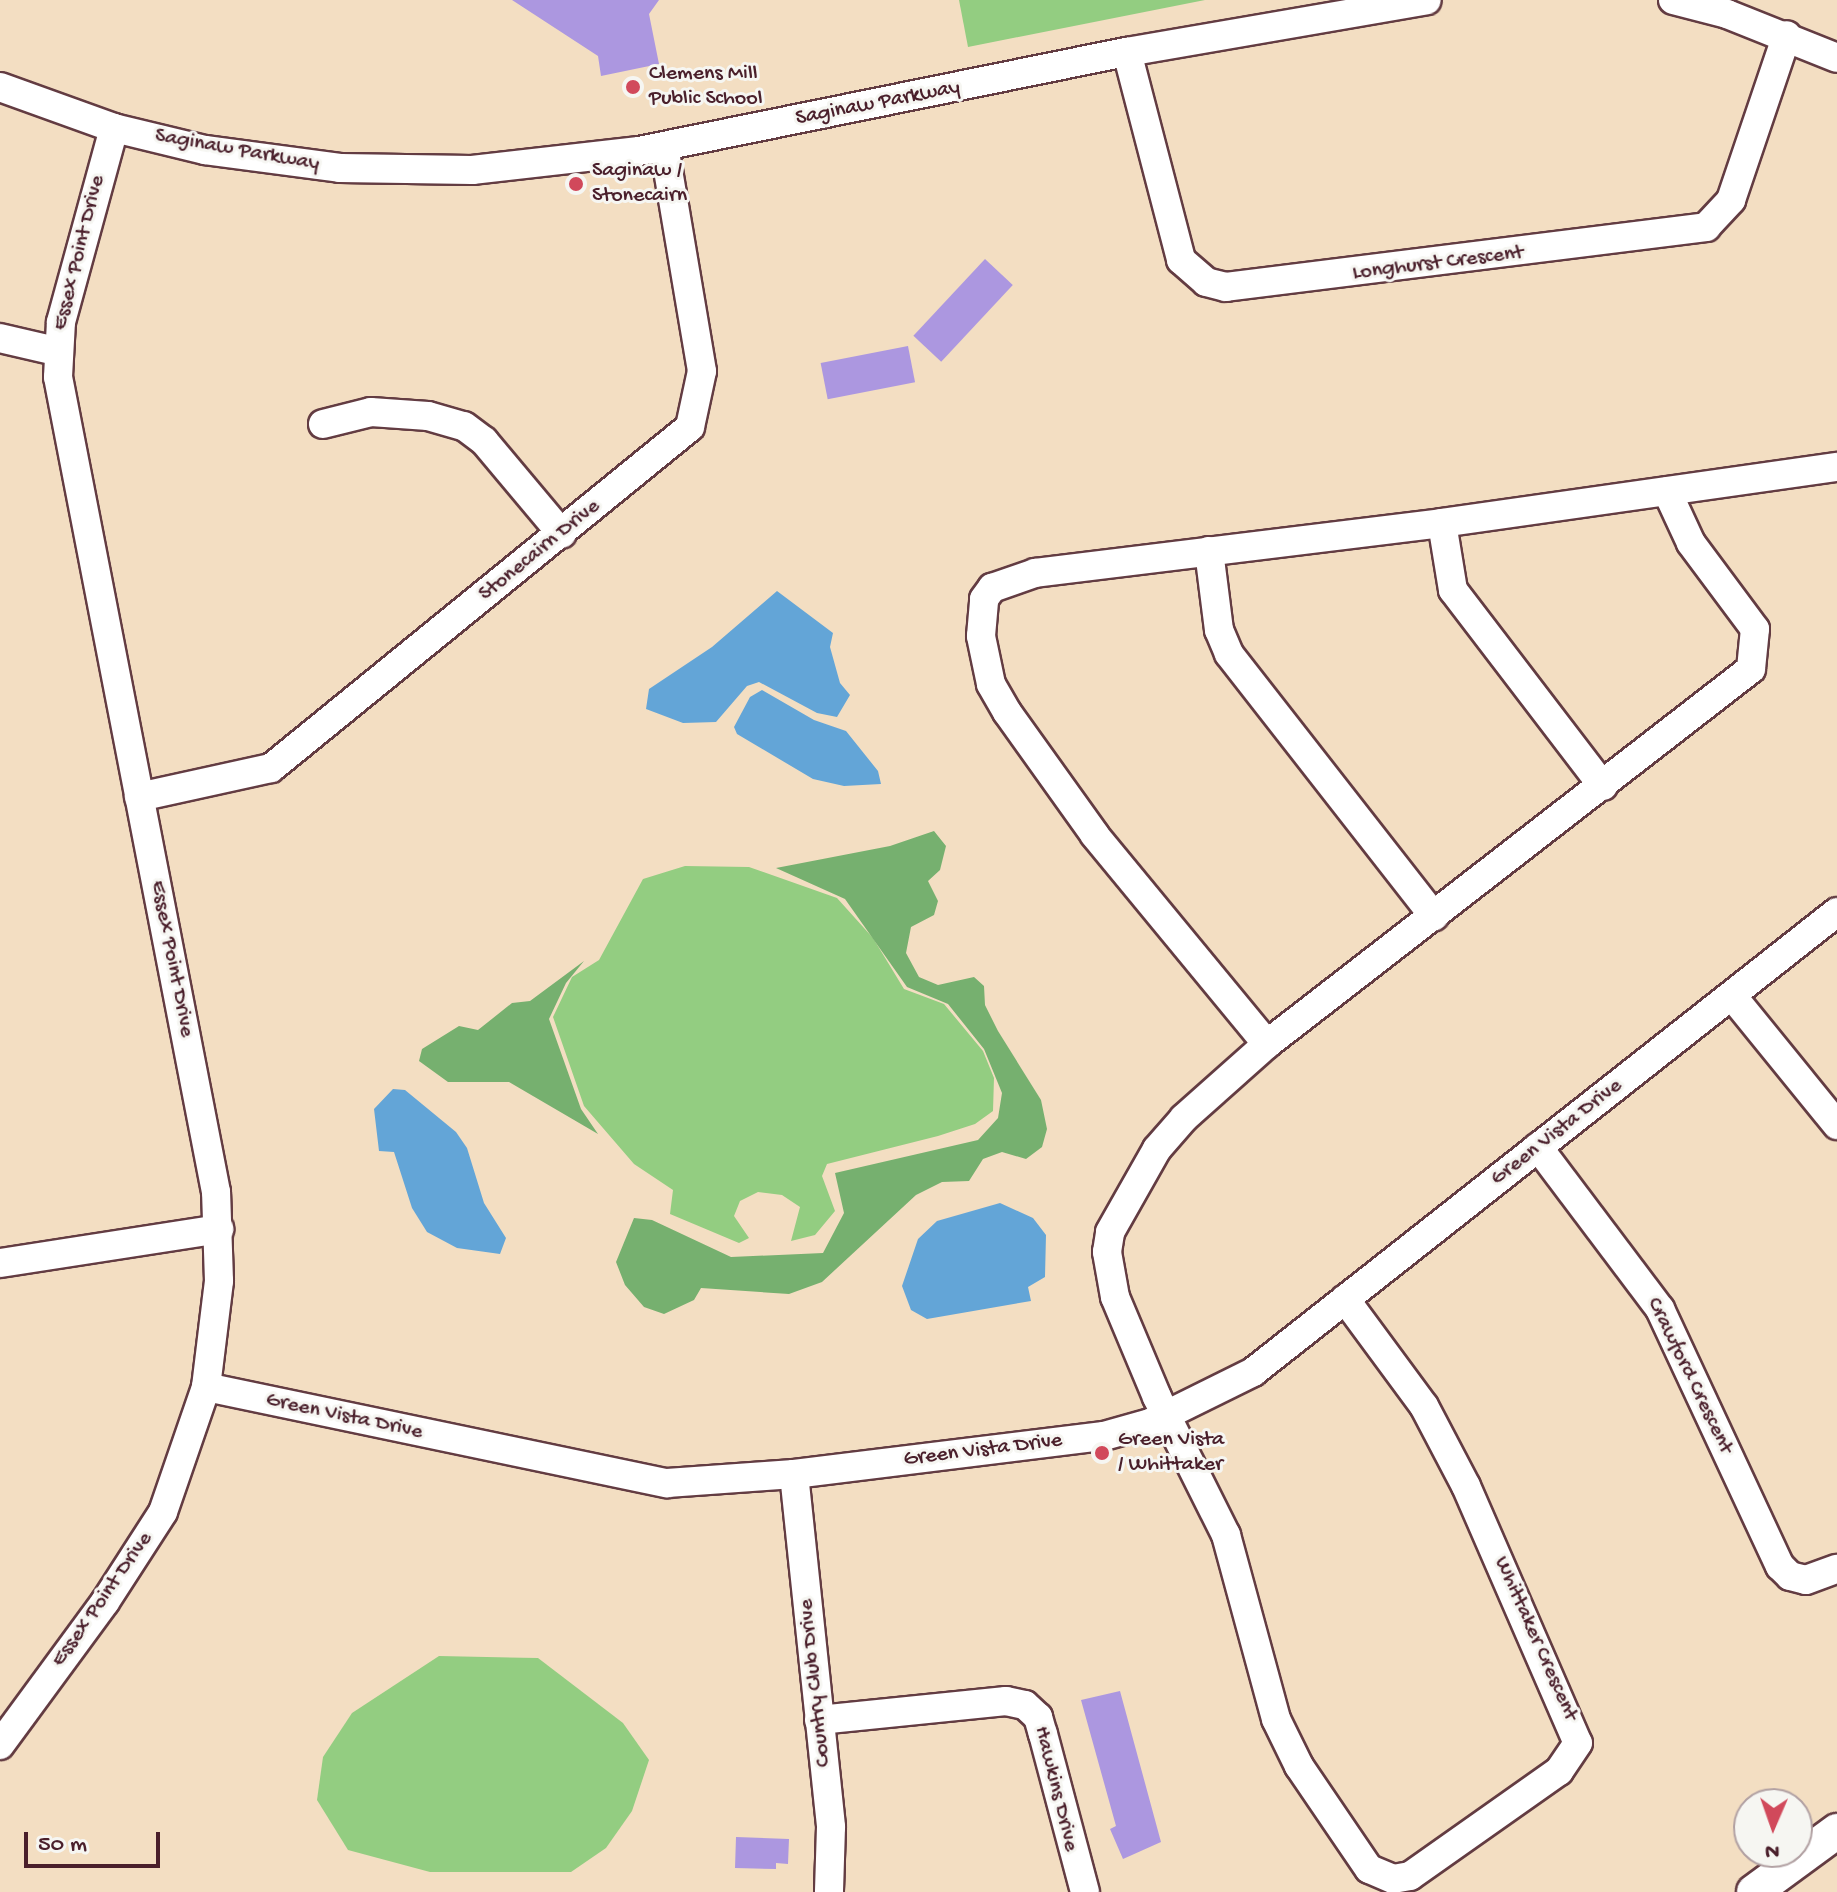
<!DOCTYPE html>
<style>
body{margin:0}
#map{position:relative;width:1837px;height:1892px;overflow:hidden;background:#f3dec2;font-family:"Gochi Hand",sans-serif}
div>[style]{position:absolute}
.green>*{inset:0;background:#93cd81}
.forest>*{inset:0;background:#76b06f}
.water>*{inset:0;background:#63a5d7}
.building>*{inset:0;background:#ac97e0;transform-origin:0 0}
.roads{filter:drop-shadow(2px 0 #633c42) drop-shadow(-2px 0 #633c42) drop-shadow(0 2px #633c42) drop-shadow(0 -2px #633c42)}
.minor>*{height:28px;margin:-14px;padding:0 14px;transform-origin:14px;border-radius:14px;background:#fff}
.major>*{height:34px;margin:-17px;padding:0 17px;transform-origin:17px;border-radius:17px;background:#fff}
.dots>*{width:22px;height:22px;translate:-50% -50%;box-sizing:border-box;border:4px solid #f6f6f2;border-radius:50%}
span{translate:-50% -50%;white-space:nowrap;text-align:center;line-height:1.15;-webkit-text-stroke:6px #f6f6f2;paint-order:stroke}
.poi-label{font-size:22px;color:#4a1f2b}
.left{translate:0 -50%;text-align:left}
.street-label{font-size:22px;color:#4a1f2b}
.north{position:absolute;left:1733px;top:1788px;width:80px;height:80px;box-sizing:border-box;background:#f6f6f2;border:2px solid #b1a0a2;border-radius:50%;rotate:182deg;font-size:22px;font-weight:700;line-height:32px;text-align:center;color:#4a1f2b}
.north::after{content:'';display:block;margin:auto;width:28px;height:36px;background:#d1495b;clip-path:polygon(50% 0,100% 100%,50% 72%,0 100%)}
.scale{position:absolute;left:24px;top:1832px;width:136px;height:36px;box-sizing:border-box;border:4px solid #4a1f2b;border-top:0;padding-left:10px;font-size:24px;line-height:28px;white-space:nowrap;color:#4a1f2b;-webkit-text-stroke:6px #f6f6f2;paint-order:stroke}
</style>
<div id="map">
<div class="green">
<div style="clip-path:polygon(959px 0,1205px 0,968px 47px)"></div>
<div style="clip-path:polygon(685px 866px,749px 867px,837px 898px,873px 938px,904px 989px,944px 1004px,983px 1051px,994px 1078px,993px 1111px,975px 1124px,938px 1136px,827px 1164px,822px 1176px,835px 1211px,815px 1235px,791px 1241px,800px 1207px,782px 1195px,758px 1192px,740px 1201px,734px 1216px,749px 1238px,739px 1243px,670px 1214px,673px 1190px,634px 1164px,584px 1106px,553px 1017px,572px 977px,599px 960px,643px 879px)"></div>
<div style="clip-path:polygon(439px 1656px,538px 1658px,623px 1723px,649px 1760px,632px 1811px,606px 1848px,571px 1872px,430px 1872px,348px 1850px,317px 1800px,323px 1757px,352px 1713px)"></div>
</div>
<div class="forest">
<div style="clip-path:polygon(934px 831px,946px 846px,940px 870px,928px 881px,938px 901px,934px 915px,911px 927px,906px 953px,919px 977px,938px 985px,974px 977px,984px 986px,985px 1005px,998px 1031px,1041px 1100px,1047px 1129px,1042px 1147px,1026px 1159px,1002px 1152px,983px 1159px,969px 1181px,942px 1182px,916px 1195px,822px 1282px,789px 1294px,701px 1288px,694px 1300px,664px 1314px,644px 1307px,625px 1285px,616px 1262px,634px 1218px,652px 1220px,731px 1257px,823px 1253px,844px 1213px,835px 1173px,978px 1140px,998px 1118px,1002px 1093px,984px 1049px,948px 1004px,907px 987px,845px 899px,776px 868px,890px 846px)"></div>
<div style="clip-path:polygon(584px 961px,566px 983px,549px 1019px,581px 1109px,598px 1134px,509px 1082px,448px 1082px,419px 1061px,422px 1049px,459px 1026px,478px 1030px,512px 1003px,530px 1001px)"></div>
</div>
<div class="water">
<div style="clip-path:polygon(777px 591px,833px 633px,830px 647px,840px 683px,850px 695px,837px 717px,817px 713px,759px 682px,747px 686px,716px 722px,683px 723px,646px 709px,649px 689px,712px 647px)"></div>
<div style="clip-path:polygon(762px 690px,814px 720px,846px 731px,878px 771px,881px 784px,844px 786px,813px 779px,737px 734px,734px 727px,750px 697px)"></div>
<div style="clip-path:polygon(393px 1089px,405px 1090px,456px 1132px,467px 1148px,484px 1203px,506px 1238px,500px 1254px,457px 1248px,427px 1232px,412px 1208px,394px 1152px,379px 1151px,374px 1109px)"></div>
<div style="clip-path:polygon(1000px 1203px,1033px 1218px,1046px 1235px,1045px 1277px,1028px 1287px,1031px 1301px,927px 1319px,911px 1310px,902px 1286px,918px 1239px,937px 1221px)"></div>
</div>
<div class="building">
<div style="clip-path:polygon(512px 0,659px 0,649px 14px,659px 64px,601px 76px,598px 56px)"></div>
<div style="left:985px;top:259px;width:38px;height:105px;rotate:43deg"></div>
<div style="left:908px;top:346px;width:37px;height:89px;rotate:79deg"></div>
<div style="clip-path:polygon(1120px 1691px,1161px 1842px,1123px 1859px,1110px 1829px,1116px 1826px,1081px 1700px)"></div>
<div style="clip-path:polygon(736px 1837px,789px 1839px,788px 1864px,776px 1863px,776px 1869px,735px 1868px)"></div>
</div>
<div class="roads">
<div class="minor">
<div style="left:1673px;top:0;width:56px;rotate:14.5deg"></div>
<div style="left:1727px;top:14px;width:118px;rotate:21.8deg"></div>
<div style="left:1127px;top:52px;width:215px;rotate:75.4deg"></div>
<div style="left:1181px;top:260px;width:33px;rotate:41deg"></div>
<div style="left:1206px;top:282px;width:21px;rotate:14deg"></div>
<div style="left:1226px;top:287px;width:484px;rotate:-7.1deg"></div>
<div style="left:1706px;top:227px;width:37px;rotate:-47deg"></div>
<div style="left:1731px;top:200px;width:174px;rotate:-71.3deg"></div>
<div style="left:0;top:87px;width:121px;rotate:19.8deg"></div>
<div style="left:114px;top:128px;width:94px;rotate:13.6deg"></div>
<div style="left:205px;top:150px;width:136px;rotate:7.6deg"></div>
<div style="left:340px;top:168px;width:132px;rotate:0.9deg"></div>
<div style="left:472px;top:170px;width:168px;rotate:-6.5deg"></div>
<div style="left:639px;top:151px;width:498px;rotate:-11.5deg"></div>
<div style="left:1127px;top:52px;width:304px;rotate:-9.8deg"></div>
<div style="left:0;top:338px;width:57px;rotate:13.1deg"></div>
<div style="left:323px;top:424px;width:49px;rotate:-14deg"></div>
<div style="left:371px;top:412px;width:57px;rotate:4deg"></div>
<div style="left:428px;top:416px;width:37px;rotate:16deg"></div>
<div style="left:464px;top:426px;width:25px;rotate:37deg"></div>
<div style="left:484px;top:441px;width:121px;rotate:50deg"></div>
<div style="left:1442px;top:523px;width:68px;rotate:80.7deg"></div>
<div style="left:1453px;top:590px;width:247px;rotate:52.6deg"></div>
<div style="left:1209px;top:551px;width:80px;rotate:82.8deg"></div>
<div style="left:1219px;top:630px;width:26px;rotate:67deg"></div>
<div style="left:1229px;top:654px;width:333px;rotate:52deg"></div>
<div style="left:139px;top:797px;width:135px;rotate:-12.4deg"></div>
<div style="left:271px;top:768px;width:540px;rotate:-39.14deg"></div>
<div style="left:690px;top:427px;width:57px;rotate:-77.9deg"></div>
<div style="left:702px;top:371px;width:228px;rotate:-99.6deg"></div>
<div style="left:1733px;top:997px;width:165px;rotate:50.9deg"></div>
<div style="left:1267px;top:1044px;width:271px;rotate:-129.5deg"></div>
<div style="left:1095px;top:835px;width:151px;rotate:-125.6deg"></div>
<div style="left:1007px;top:712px;width:32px;rotate:-120deg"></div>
<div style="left:991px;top:684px;width:49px;rotate:-101.8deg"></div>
<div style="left:981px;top:636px;width:37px;rotate:-85deg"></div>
<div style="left:984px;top:599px;width:14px;rotate:-54deg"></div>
<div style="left:992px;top:588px;width:46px;rotate:-19.2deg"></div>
<div style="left:1035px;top:573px;width:410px;rotate:-7deg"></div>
<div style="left:1442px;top:523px;width:399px;rotate:-8.1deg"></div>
<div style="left:1538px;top:1147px;width:203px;rotate:53deg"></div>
<div style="left:1660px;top:1309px;width:284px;rotate:65deg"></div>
<div style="left:1780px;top:1566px;width:14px;rotate:45deg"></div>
<div style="left:1790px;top:1576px;width:16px;rotate:14deg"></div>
<div style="left:1806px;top:1580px;width:33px;rotate:-20deg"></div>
<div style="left:0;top:1263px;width:222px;rotate:-8.8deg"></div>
<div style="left:1345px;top:1299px;width:133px;rotate:53.6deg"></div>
<div style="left:1424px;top:1406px;width:90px;rotate:62.3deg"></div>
<div style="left:1466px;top:1486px;width:280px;rotate:66.5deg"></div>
<div style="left:1578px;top:1743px;width:34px;rotate:124deg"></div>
<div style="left:1559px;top:1771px;width:182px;rotate:144.8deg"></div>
<div style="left:1410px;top:1876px;width:17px;rotate:170deg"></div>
<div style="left:1393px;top:1879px;width:26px;rotate:-157deg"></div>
<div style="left:1369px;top:1869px;width:125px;rotate:-124.2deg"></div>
<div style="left:1299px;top:1766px;width:52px;rotate:-116.1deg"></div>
<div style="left:1276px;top:1719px;width:191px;rotate:-105.2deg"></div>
<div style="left:1226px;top:1535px;width:154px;rotate:-116.6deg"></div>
<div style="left:1157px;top:1397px;width:108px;rotate:-112.8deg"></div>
<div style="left:1115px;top:1297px;width:46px;rotate:-100.1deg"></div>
<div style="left:1107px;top:1252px;width:20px;rotate:-81deg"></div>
<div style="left:1110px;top:1232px;width:95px;rotate:-60.5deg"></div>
<div style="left:1157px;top:1149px;width:41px;rotate:-48.9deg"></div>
<div style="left:1184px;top:1118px;width:111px;rotate:-41.7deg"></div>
<div style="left:1267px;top:1044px;width:612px;rotate:-37.77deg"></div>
<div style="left:1751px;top:669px;width:40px;rotate:-84.3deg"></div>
<div style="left:1755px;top:629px;width:107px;rotate:-126.7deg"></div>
<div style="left:1691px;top:543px;width:57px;rotate:-114.8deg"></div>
<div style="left:206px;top:1387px;width:471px;rotate:11.8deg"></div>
<div style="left:667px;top:1483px;width:127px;rotate:-4.1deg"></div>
<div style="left:794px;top:1474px;width:312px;rotate:-7deg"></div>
<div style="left:1104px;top:1436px;width:48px;rotate:-15.8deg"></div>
<div style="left:1150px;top:1423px;width:115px;rotate:-26.3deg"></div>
<div style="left:1253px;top:1372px;width:743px;rotate:-38.23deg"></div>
<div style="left:794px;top:1474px;width:355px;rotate:84deg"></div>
<div style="left:831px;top:1827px;width:65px;rotate:91.8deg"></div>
<div style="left:819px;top:1720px;width:188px;rotate:-5.8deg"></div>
<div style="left:1006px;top:1701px;width:19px;rotate:12deg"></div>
<div style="left:1025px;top:1705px;width:18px;rotate:43deg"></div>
<div style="left:1038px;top:1717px;width:18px;rotate:74deg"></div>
<div style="left:1043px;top:1734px;width:163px;rotate:75.1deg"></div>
<div style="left:0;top:1745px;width:177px;rotate:-53.7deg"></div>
<div style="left:105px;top:1602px;width:107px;rotate:-57.2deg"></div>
<div style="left:163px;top:1512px;width:132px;rotate:-71deg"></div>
<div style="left:206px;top:1387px;width:107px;rotate:-83deg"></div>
<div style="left:219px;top:1281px;width:89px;rotate:-91.9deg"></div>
<div style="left:216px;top:1192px;width:830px;rotate:-100.97deg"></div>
<div style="left:58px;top:377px;width:55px;rotate:-86.9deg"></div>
<div style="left:61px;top:322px;width:201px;rotate:-74.7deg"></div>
</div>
<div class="major">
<div style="left:1754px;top:1892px;width:103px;rotate:-36.3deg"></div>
</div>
</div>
<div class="dots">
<div style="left:633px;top:87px;background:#d1495b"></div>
<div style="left:576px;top:184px;background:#d1495b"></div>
<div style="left:1102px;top:1453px;background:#d1495b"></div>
</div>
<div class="poi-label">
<span class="left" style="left:649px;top:87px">Clemens Mill<br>Public School</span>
<span class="left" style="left:592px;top:184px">Saginaw /<br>Stonecairn</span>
<span class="left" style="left:1118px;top:1453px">Green Vista<br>/ Whittaker</span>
</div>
<div class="street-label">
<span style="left:878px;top:104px;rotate:-11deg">Saginaw Parkway</span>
<span style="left:237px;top:151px;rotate:10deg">Saginaw Parkway</span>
<span style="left:80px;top:253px;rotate:-76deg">Essex Point Drive</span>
<span style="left:1438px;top:264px;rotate:-7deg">Longhurst Crescent</span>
<span style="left:540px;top:551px;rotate:-39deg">Stonecairn Drive</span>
<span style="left:171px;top:959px;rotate:79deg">Essex Point Drive</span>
<span style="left:1557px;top:1133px;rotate:-38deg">Green Vista Drive</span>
<span style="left:1689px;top:1376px;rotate:64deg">Crawford Crescent</span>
<span style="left:344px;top:1417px;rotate:12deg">Green Vista Drive</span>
<span style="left:983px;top:1451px;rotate:-7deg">Green Vista Drive</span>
<span style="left:103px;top:1600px;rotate:-55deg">Essex Point Drive</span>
<span style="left:1535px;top:1639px;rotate:66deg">Whittaker Crescent</span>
<span style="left:816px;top:1683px;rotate:-96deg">Country Club Drive</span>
<span style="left:1055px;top:1789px;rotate:76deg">Hawkins Drive</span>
</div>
<div class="north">N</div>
<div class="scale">50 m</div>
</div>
